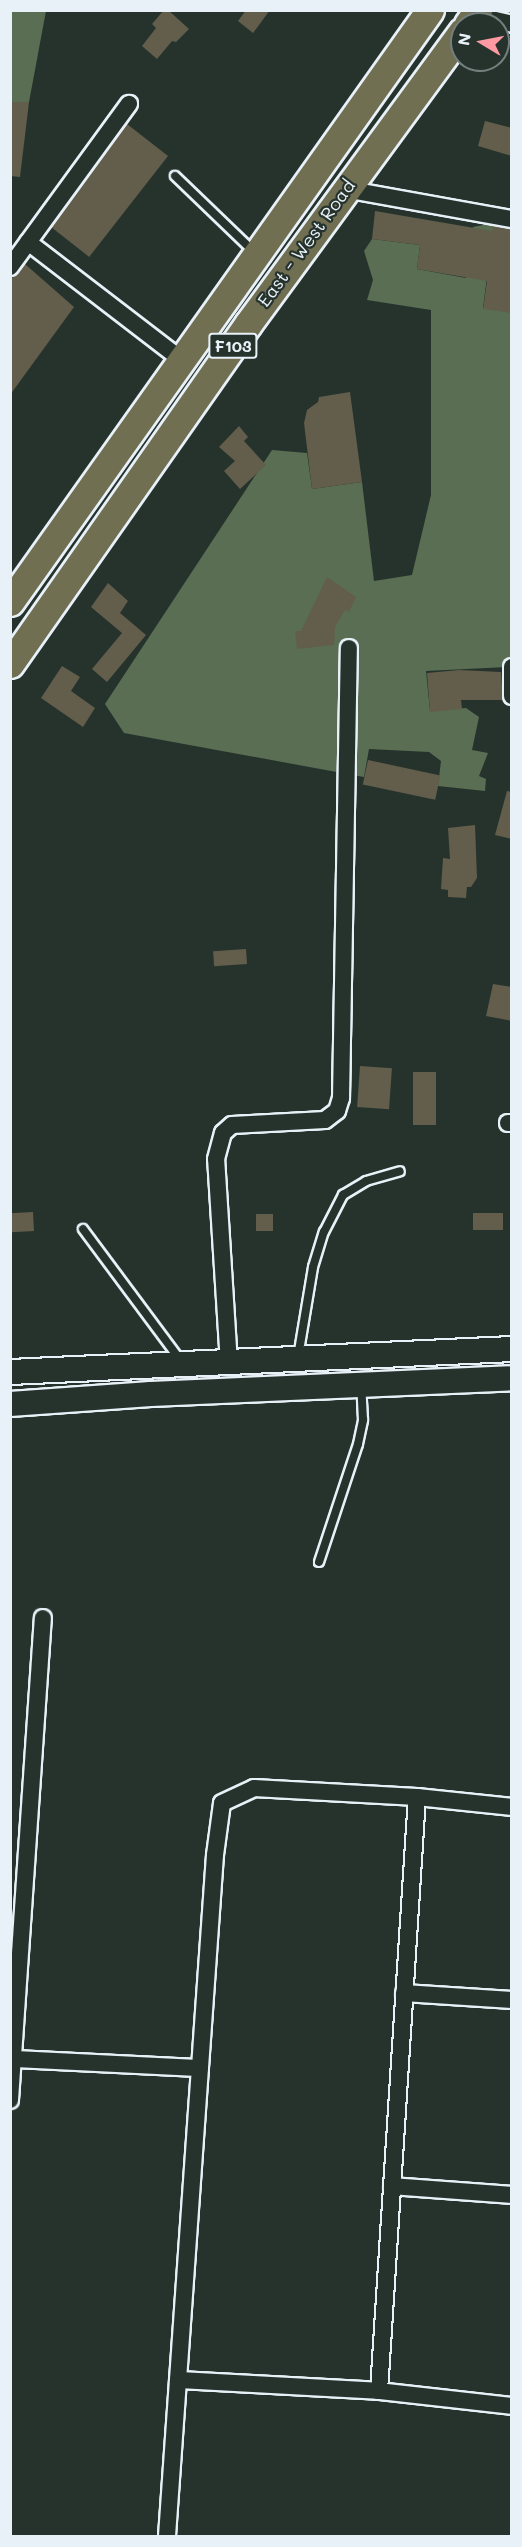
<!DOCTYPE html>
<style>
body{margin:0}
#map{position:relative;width:522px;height:2547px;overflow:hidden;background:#26332d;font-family:Mali,sans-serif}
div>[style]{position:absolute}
.green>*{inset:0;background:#596e53}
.building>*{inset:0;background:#625e4b;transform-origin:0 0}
.roads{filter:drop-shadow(2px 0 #e8f1f8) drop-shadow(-2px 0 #e8f1f8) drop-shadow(0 2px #e8f1f8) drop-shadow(0 -2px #e8f1f8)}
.lane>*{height:8px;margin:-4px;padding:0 4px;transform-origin:4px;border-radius:4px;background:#26332d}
.street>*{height:16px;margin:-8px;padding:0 8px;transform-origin:8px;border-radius:8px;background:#26332d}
.secondary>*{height:24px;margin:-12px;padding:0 12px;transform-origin:12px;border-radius:12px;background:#26332d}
.primary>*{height:27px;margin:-13.5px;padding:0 13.5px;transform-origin:13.5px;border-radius:13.5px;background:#716f52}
span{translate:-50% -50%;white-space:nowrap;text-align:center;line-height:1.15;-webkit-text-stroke:4.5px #26332d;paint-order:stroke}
.shield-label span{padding:2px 4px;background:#26332d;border:2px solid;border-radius:4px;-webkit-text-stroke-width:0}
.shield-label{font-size:16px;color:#e8f1f8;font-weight:700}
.street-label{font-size:18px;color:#e8f1f8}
.frame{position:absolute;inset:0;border:12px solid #e8f1f8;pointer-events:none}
.north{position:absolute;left:450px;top:12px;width:60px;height:60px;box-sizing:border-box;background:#26332d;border:2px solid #747f7e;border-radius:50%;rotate:280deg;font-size:16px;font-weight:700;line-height:24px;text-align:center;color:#e8f1f8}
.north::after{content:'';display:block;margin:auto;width:21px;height:27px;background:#ff9aa2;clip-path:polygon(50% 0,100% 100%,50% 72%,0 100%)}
</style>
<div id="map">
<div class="green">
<div style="clip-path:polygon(10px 11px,46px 11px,29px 102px,11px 102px)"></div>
<div style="clip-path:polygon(494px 223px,483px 308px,511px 312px,511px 697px,507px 667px,426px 671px,430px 711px,466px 708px,479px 717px,472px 750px,488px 753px,479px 776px,486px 779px,485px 791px,438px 786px,441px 761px,429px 752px,369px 749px,364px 777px,124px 733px,105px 704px,272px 450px,307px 453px,312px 489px,362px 482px,374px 581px,412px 575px,431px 495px,431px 310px,367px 300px,373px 280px,364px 251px,372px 239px,420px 245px,417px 269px,466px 278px,473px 227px)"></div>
</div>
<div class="building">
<div style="clip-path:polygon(164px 10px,168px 10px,189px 29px,176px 42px,172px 41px,157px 59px,142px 46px,156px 28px,152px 24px)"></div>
<div style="clip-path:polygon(246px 10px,270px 10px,253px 33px,238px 21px)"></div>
<div style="clip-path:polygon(10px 102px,29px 102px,20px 177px,10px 176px)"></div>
<div style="clip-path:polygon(485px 121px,512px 128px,512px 156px,478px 146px)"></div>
<div style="left:127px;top:124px;width:52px;height:128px;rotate:38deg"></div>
<div style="clip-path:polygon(375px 211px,492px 231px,493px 226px,512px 229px,512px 313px,483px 309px,487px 281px,417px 269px,420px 245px,372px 239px)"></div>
<div style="clip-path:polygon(25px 264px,74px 307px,10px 395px,10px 280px)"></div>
<div style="clip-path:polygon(350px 392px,362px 482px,312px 489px,304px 423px,307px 410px,318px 402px,319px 397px)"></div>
<div style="clip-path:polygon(239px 426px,248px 437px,244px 441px,266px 465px,240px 489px,224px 471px,235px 461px,219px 447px)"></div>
<div style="clip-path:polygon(327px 577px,356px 597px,349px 612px,345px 610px,335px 627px,334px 645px,297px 649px,295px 631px,301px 631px)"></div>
<div style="clip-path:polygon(108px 583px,128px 601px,120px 613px,146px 635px,107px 682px,92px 669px,122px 633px,91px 607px)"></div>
<div style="clip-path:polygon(62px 666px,80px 677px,71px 691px,95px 708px,83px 727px,41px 698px)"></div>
<div style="clip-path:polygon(459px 670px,501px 672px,503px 700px,461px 700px,462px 709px,430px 712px,427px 673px)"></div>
<div style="left:368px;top:760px;width:74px;height:25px;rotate:12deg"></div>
<div style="clip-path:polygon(507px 791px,512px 792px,512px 839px,495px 835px)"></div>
<div style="clip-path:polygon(475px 825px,477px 878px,471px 887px,467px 887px,466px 898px,448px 897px,448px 890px,441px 889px,443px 858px,450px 859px,448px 828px)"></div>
<div style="left:246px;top:949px;width:15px;height:33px;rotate:86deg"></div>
<div style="clip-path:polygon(493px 984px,512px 987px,512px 1021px,486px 1016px)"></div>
<div style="left:360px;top:1066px;width:32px;height:41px;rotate:4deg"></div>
<div style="left:413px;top:1072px;width:23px;height:53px"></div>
<div style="left:33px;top:1212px;width:19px;height:23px;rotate:87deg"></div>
<div style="left:473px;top:1213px;width:30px;height:17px"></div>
<div style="left:256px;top:1214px;width:17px;height:17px"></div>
</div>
<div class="roads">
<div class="lane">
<div style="left:175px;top:176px;width:111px;rotate:43.9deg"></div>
<div style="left:83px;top:1229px;width:164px;rotate:53.4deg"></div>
<div style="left:298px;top:1357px;width:91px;rotate:-80.5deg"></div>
<div style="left:313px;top:1267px;width:37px;rotate:-73deg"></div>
<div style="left:324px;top:1232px;width:42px;rotate:-62.8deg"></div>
<div style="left:343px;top:1195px;width:27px;rotate:-31deg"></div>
<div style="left:366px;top:1181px;width:35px;rotate:-16deg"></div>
<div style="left:319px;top:1562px;width:124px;rotate:-71.7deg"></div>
<div style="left:358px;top:1444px;width:25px;rotate:-78deg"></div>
<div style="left:363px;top:1420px;width:35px;rotate:-93deg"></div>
</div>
<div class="street">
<div style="left:474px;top:15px;width:39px;rotate:13deg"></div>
<div style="left:345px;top:189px;width:170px;rotate:10.2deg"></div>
<div style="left:28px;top:242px;width:194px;rotate:37.5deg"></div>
<div style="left:10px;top:267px;width:202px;rotate:-53.9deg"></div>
<div style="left:512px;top:667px;width:29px;rotate:90deg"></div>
<div style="left:508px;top:1123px;width:4px"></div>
<div style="left:229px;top:1364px;width:205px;rotate:-93.6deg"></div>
<div style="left:216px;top:1159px;width:27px;rotate:-75deg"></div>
<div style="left:223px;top:1133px;width:12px;rotate:-42deg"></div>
<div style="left:232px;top:1125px;width:93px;rotate:-3.1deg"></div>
<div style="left:325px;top:1120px;width:15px;rotate:-37deg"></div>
<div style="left:337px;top:1111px;width:14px;rotate:-73deg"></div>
<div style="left:341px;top:1098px;width:450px;rotate:-89deg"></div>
<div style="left:404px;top:1993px;width:108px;rotate:3.7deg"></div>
<div style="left:13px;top:2059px;width:187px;rotate:2.8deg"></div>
<div style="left:10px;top:2100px;width:483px;rotate:-86.1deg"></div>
<div style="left:392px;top:2186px;width:120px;rotate:4.3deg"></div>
<div style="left:178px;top:2380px;width:201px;rotate:3.1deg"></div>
<div style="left:379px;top:2391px;width:595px;rotate:-86.34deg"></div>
<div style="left:379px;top:2391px;width:134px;rotate:6.4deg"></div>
<div style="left:167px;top:2536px;width:683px;rotate:-85.97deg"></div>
<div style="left:215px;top:1855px;width:52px;rotate:-82.3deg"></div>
<div style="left:222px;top:1803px;width:35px;rotate:-25deg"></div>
<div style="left:254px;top:1788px;width:163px;rotate:3.2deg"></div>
<div style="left:417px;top:1797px;width:96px;rotate:6deg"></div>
</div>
<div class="secondary">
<div style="left:10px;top:1372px;width:503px;rotate:-2.62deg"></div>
<div style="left:10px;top:1404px;width:141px;rotate:-4.1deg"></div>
<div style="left:151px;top:1394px;width:361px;rotate:-2.5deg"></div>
</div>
<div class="primary">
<div style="left:468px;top:24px;width:17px;rotate:-54deg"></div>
<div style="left:10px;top:602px;width:726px;rotate:-54.65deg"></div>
<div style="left:10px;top:664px;width:415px;rotate:-55deg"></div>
<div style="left:248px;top:324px;width:362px;rotate:-53.8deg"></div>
</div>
</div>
<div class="shield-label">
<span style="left:233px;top:346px">F103</span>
</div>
<div class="street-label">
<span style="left:306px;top:243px;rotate:-54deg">East - West Road</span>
</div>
<div class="frame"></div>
<div class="north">N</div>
</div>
